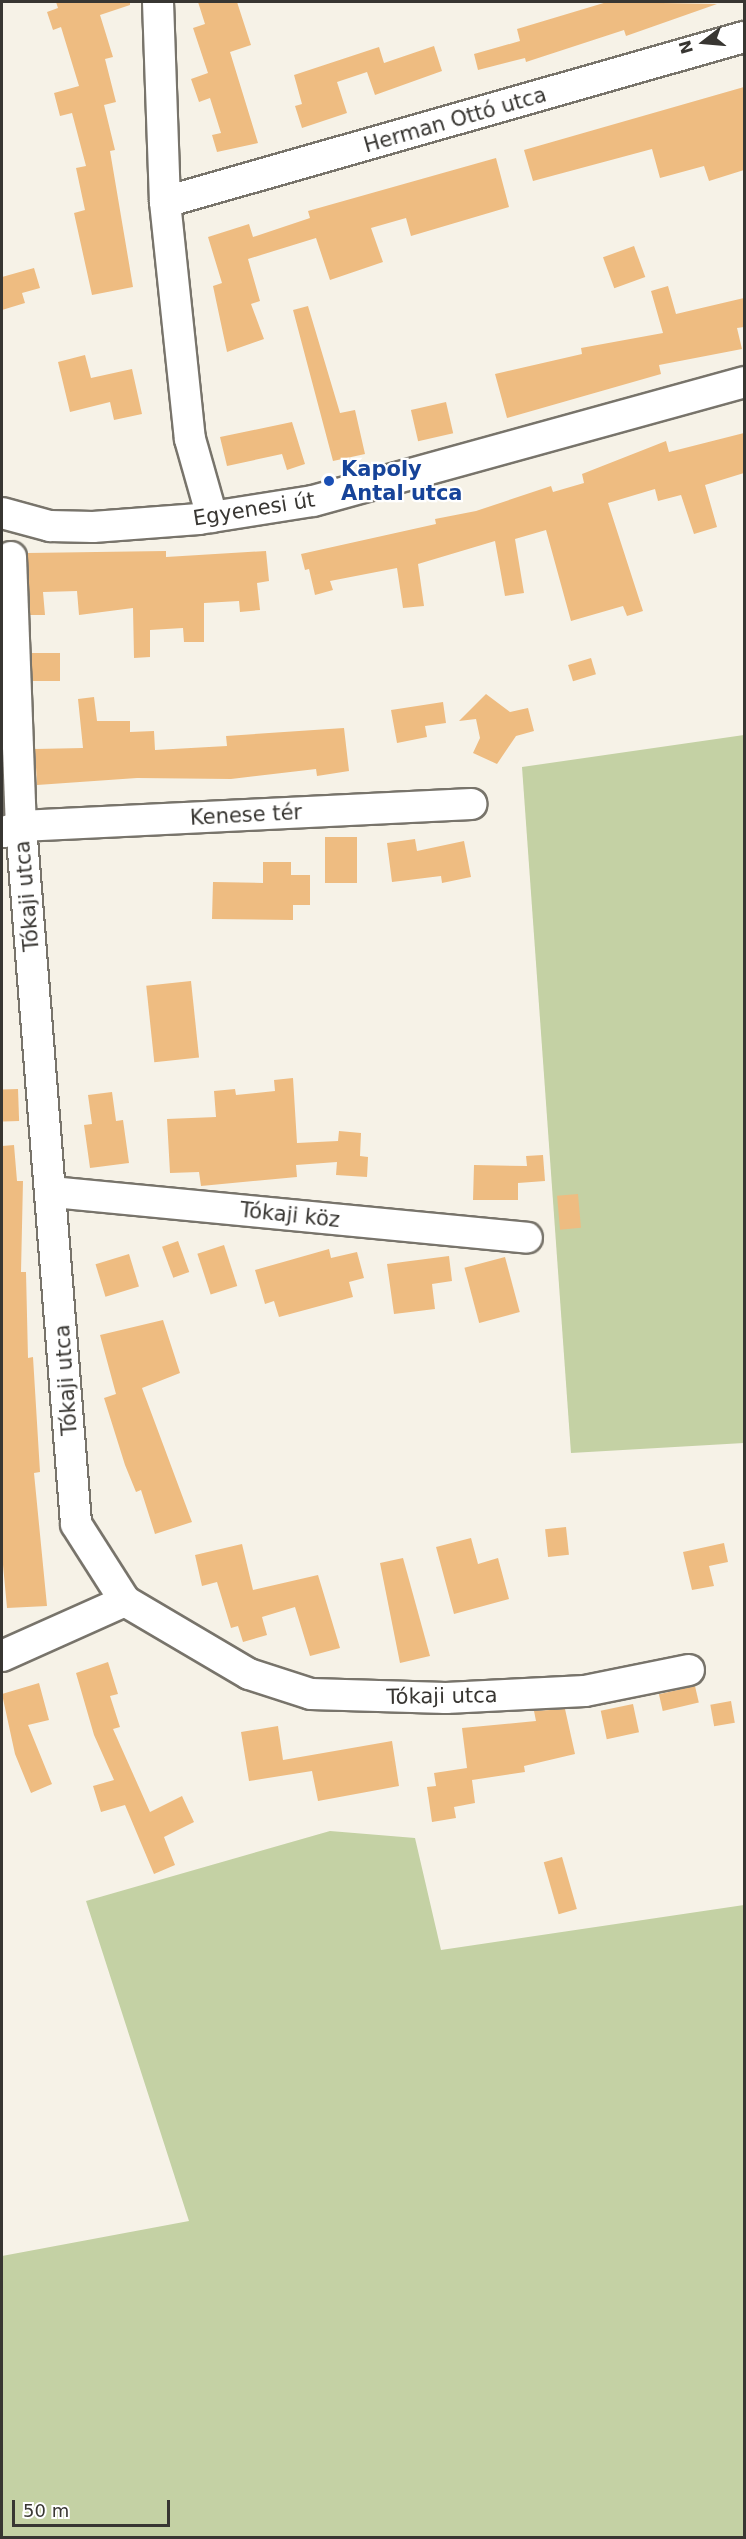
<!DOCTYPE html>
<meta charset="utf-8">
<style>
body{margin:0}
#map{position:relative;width:746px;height:2539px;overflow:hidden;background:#f6f2e7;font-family:"DejaVu Sans",sans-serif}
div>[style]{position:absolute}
.green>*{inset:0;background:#c4d1a4}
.building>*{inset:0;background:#eebc81;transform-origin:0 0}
.roads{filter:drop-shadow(2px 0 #78746b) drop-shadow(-2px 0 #78746b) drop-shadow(0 2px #78746b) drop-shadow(0 -2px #78746b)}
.minor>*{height:30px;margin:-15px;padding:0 15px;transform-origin:15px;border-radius:15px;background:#fff}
.dots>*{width:16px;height:16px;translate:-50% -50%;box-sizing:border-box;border:3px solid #fff;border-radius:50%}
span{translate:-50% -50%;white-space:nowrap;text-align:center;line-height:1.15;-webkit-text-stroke:4.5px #fff;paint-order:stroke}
.street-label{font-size:21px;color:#383632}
.transit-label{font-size:21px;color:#164399;font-weight:700}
.left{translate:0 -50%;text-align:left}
.frame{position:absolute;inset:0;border:3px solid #383632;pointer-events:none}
.north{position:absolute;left:674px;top:12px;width:60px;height:60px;-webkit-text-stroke:4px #fff;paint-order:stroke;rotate:254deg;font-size:16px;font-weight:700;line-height:24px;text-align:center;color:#383632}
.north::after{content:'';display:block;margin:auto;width:21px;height:27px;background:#383632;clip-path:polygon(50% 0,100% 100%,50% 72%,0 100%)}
.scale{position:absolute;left:12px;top:2500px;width:158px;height:27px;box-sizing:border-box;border:3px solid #383632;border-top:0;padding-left:8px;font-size:18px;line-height:21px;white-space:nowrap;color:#383632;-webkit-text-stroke:4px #fff;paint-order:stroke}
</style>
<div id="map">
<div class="green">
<div style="clip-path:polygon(744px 735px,744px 1443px,571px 1453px,522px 767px)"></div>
<div style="clip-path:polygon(330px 1831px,415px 1838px,441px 1950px,744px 1905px,744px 2537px,2px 2537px,2px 2256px,189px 2221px,86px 1901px)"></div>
</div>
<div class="building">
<div style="clip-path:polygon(56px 2px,130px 2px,130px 5px,100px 15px,113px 57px,105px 59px,116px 102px,104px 105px,115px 150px,110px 151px,133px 287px,92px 295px,74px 213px,85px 210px,76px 168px,86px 166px,72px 113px,60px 116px,54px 93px,79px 86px,61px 27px,53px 30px,47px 12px,58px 8px)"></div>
<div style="clip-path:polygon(198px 2px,237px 2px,251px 45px,230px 52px,258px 143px,217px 152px,212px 135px,221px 133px,210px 98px,199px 102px,191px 79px,208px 73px,193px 28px,205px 24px)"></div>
<div style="clip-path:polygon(607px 2px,717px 4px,626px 36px,624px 30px,526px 62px,525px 58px,478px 70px,474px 54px,520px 41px,517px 29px)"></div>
<div style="clip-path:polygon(434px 46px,442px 71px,375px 95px,367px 72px,337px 82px,347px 113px,302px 128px,295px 106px,302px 104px,294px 75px,379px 47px,384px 63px)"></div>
<div style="clip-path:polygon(744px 87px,744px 170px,709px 181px,704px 166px,660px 178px,652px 149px,533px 181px,524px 150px)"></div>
<div style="clip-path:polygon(496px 158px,509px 207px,411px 236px,406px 218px,371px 228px,383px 262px,330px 280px,316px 238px,248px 259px,260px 301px,251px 304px,264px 339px,227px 352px,213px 286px,222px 283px,208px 237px,249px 224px,253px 237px,310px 218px,308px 211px)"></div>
<div style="left:634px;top:246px;width:33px;height:33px;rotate:70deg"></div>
<div style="clip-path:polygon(34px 268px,40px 288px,22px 293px,25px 303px,2px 310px,2px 277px)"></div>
<div style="clip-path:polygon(668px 286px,676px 314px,744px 298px,744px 327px,737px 328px,742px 349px,659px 365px,661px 374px,507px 418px,495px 374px,582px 354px,581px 348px,663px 333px,651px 291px)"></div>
<div style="clip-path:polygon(308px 306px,340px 413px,355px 410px,365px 454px,333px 461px,293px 310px)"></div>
<div style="clip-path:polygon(85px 355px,91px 378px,132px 369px,142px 414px,114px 420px,110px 402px,70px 412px,58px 362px)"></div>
<div style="left:446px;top:402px;width:32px;height:36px;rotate:77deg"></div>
<div style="clip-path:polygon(292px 422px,305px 464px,287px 470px,282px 454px,227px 466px,220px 437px)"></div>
<div style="clip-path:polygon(744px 433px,744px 473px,705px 485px,717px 527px,694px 534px,681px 495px,658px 501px,655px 489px,608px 503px,643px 611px,627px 616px,623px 606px,571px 621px,546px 530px,515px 539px,524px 593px,505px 596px,495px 541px,418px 564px,424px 606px,403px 608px,397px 568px,330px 581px,333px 590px,315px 595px,309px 569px,305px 570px,301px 554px,436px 524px,435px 519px,476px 511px,551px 486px,553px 492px,584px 483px,582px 474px,666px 441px,669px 452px)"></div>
<div style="clip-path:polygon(166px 551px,166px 557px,266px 551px,269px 581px,257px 583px,260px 610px,240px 612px,239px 601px,204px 603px,204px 642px,184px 642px,183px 628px,150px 630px,150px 657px,134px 658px,133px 608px,79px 615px,77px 591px,43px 592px,45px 615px,30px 615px,27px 553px)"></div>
<div style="left:60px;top:653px;width:28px;height:28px;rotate:90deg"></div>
<div style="left:591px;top:658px;width:17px;height:24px;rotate:73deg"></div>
<div style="clip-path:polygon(486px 694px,510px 712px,528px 708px,534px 731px,516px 736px,497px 764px,473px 753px,480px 738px,476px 719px,459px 721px)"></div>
<div style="clip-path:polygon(94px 697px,97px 721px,130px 721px,130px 732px,154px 731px,155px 750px,227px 746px,226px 736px,344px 728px,349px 771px,317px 776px,316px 769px,231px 779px,137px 778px,37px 785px,35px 749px,83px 748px,78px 699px)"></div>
<div style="clip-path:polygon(443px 702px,446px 723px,425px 726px,427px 737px,397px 743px,391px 710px)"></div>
<div style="left:325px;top:837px;width:32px;height:46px"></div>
<div style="clip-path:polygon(415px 839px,417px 851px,464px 841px,471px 877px,442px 883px,441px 876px,392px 882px,387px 843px)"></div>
<div style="clip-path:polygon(263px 862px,291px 862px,291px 875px,310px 875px,310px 905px,293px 905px,293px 920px,212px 919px,213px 882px,263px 883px)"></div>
<div style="left:191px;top:981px;width:77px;height:45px;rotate:84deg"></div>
<div style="clip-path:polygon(293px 1078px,297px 1143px,338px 1141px,339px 1131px,361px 1133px,360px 1156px,368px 1157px,367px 1177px,336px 1175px,337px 1162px,296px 1165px,297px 1177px,201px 1186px,199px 1172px,170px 1173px,167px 1119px,216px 1117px,214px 1091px,235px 1089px,236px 1095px,275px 1091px,274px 1080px)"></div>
<div style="left:18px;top:1089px;width:32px;height:16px;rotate:88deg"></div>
<div style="clip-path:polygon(112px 1092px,116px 1121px,123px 1120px,129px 1163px,90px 1168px,84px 1125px,92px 1124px,88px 1095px)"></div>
<div style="clip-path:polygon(14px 1145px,17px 1181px,23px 1181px,21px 1272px,26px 1272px,28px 1358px,33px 1357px,40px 1472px,34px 1473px,47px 1606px,7px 1608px,2px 1554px,2px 1146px)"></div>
<div style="clip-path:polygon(543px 1155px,545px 1181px,518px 1183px,518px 1200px,473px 1200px,474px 1165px,527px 1166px,526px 1156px)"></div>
<div style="left:578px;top:1194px;width:34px;height:21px;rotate:85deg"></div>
<div style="left:178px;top:1241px;width:33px;height:17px;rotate:70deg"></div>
<div style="left:224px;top:1245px;width:43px;height:28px;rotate:72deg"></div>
<div style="clip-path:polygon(329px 1249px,331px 1258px,357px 1252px,364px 1278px,349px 1282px,353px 1297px,279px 1317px,274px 1301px,265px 1304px,255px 1270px)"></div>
<div style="left:129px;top:1254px;width:34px;height:35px;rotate:73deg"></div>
<div style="clip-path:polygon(449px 1256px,452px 1281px,432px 1284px,435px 1309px,394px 1314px,387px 1264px)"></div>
<div style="left:505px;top:1257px;width:57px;height:42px;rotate:75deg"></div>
<div style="clip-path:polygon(163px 1320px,180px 1373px,142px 1388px,192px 1522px,155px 1534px,141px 1490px,136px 1492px,125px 1465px,104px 1398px,116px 1394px,100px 1335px)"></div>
<div style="left:566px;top:1527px;width:28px;height:21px;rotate:84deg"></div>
<div style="clip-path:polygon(471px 1538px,478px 1564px,498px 1558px,509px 1599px,454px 1614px,436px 1547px)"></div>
<div style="clip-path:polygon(724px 1543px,728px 1562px,709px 1566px,714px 1586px,692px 1590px,683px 1552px)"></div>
<div style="clip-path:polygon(242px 1544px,253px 1590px,318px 1575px,340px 1648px,310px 1656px,295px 1607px,262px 1617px,267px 1635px,243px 1642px,238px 1626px,231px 1628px,217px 1582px,202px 1586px,195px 1555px)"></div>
<div style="clip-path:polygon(403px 1558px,430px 1656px,400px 1663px,380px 1563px)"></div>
<div style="clip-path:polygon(108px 1662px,118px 1694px,110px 1696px,120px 1727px,113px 1729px,150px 1812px,182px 1796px,194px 1822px,164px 1837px,175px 1865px,154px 1874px,125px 1805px,101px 1812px,93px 1786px,114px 1780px,94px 1735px,76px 1673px)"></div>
<div style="clip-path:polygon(39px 1683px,49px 1720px,28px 1725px,52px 1784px,31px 1793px,15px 1754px,2px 1694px)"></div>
<div style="left:695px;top:1686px;width:17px;height:37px;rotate:77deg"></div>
<div style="left:731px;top:1701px;width:22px;height:21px;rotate:80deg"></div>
<div style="left:633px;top:1704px;width:29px;height:33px;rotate:78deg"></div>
<div style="clip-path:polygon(565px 1709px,575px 1754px,524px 1766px,525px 1772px,472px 1780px,475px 1803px,454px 1807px,456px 1818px,432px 1822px,427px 1787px,436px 1786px,434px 1773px,467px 1768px,462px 1728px,536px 1721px,534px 1711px)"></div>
<div style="clip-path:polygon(278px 1726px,283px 1760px,392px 1741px,399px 1786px,318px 1801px,312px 1771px,249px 1781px,241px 1732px)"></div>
<div style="left:562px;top:1857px;width:54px;height:19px;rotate:74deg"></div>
</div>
<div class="roads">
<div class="minor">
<div style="left:158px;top:2px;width:200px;rotate:88deg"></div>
<div style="left:165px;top:202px;width:238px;rotate:84deg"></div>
<div style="left:190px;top:439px;width:81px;rotate:74.2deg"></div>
<div style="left:165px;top:202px;width:602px;rotate:-15.91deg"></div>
<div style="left:2px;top:513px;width:50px;rotate:15.2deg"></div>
<div style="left:50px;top:526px;width:43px;rotate:1.3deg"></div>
<div style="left:93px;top:527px;width:106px;rotate:-4.3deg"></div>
<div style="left:199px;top:519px;width:115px;rotate:-9deg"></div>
<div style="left:313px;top:501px;width:447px;rotate:-15.4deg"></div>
<div style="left:11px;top:557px;width:269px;rotate:87.9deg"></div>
<div style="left:21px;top:826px;width:700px;rotate:85.49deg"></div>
<div style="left:76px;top:1524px;width:91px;rotate:57.5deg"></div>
<div style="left:125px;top:1601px;width:144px;rotate:30.5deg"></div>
<div style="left:249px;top:1674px;width:65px;rotate:17.9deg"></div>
<div style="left:311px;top:1694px;width:135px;rotate:1.7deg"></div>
<div style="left:446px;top:1698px;width:139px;rotate:-2.9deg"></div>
<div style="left:585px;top:1691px;width:106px;rotate:-11.4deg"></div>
<div style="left:4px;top:832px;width:18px;rotate:-19deg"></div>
<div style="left:21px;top:826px;width:451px;rotate:-2.8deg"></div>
<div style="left:53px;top:1192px;width:476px;rotate:5.5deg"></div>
<div style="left:2px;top:1656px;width:135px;rotate:-24.1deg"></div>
</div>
</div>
<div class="dots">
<div style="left:329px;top:481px;background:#1a4fb4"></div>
</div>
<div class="street-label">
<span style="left:455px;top:120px;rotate:-16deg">Herman Ottó utca</span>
<span style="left:254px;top:509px;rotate:-9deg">Egyenesi út</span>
<span style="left:246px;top:815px;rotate:-3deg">Kenese tér</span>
<span style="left:27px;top:896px;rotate:-95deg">Tókaji utca</span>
<span style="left:290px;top:1215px;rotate:6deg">Tókaji köz</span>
<span style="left:66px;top:1380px;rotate:-94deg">Tókaji utca</span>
<span style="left:442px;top:1696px;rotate:-1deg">Tókaji utca</span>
</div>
<div class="transit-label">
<span class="left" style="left:341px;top:481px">Kapoly<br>Antal utca</span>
</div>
<div class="frame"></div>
<div class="north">N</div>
<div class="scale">50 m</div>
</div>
